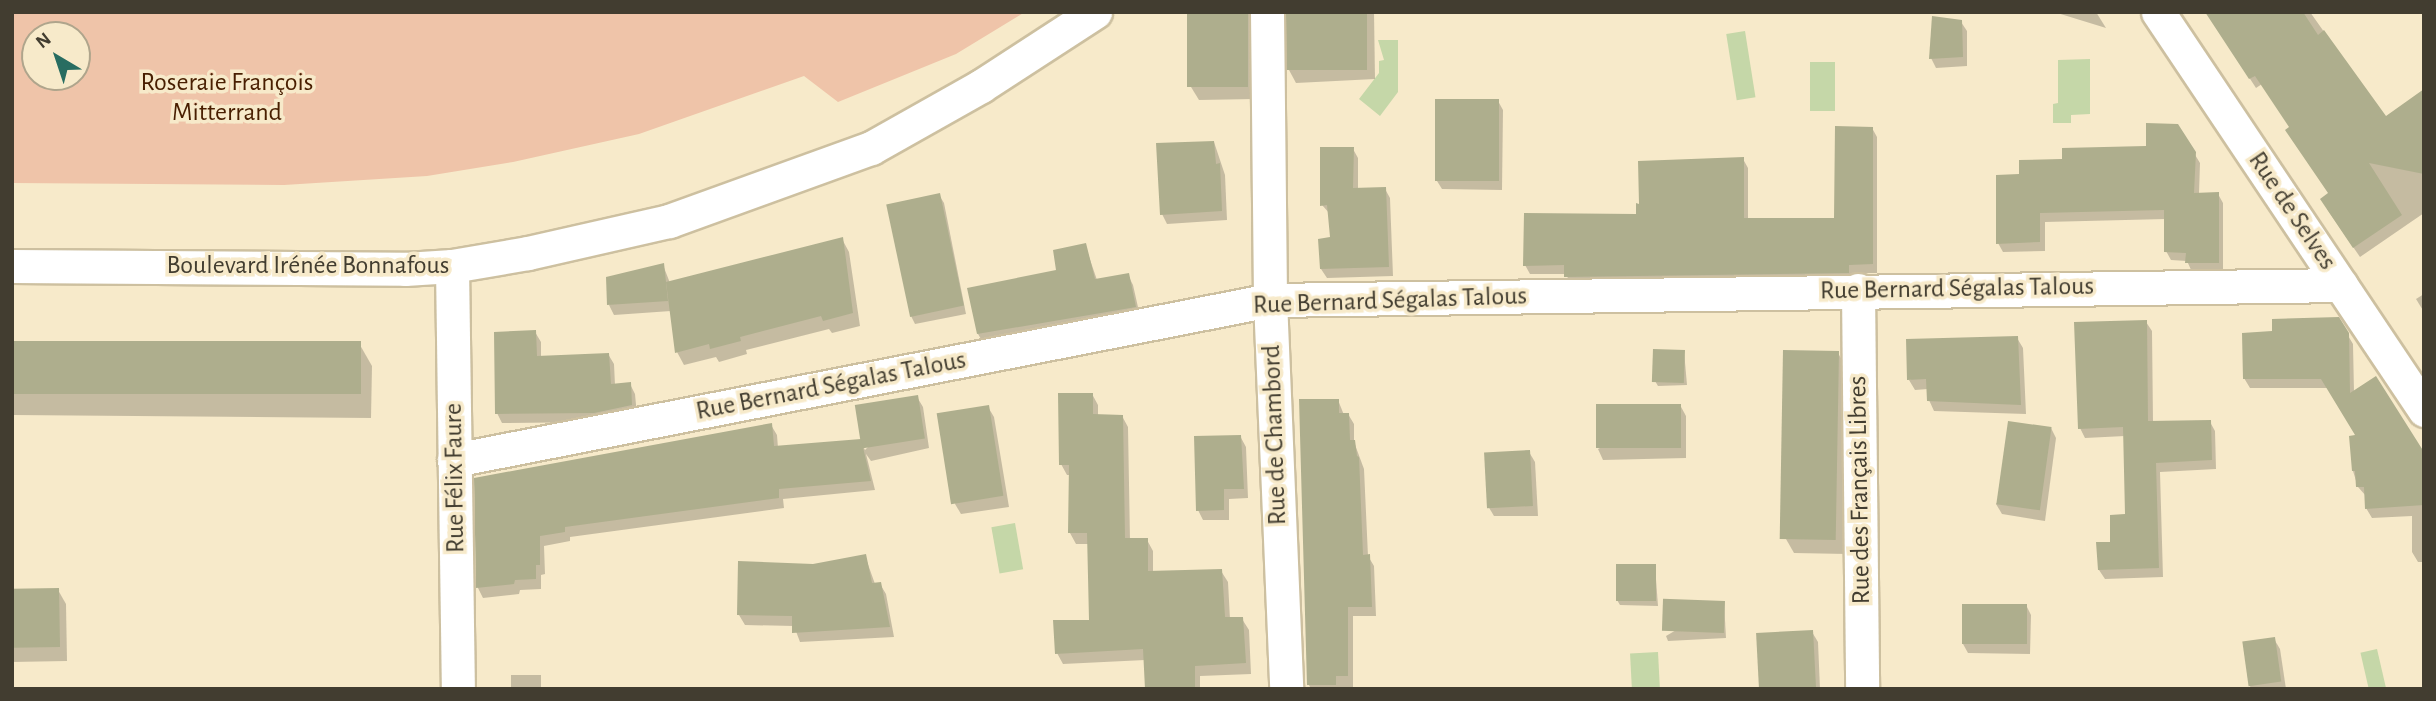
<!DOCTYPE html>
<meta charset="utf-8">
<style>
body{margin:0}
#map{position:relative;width:2436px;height:701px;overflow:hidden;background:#f7eaca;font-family:"Alegreya Sans",sans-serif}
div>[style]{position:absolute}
.green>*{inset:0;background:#efc4a9}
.water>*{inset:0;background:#c5d7a8;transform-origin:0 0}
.shadow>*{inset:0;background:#0003;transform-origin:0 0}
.building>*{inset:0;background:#aeae8d;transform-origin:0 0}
.roads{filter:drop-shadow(2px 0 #cdc0a0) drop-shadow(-2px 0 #cdc0a0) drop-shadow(0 2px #cdc0a0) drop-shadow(0 -2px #cdc0a0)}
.minor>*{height:33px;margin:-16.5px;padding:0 16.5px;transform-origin:16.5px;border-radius:16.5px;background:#fff}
span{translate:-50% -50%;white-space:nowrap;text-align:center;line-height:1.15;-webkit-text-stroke:7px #f7eaca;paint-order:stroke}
.park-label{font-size:26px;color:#481e00}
.street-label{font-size:26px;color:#423d30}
.frame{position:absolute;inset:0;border:14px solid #423d30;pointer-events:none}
.north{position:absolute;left:21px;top:21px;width:70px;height:70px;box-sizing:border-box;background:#f7eaca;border:2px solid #afa58c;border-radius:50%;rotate:321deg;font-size:19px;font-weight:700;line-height:28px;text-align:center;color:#423d30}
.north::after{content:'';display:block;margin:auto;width:24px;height:32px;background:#286d61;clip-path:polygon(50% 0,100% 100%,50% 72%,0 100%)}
</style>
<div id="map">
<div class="green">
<div style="clip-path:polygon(evenodd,12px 12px,1025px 12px,956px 54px,838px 102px,804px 76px,639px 134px,513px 162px,427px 176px,284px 185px,12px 183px,12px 12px,35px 35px,77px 35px,77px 77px,35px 77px,35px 35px)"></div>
</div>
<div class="water">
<div style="left:1745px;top:31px;width:67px;height:19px;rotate:81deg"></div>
<div style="clip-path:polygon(1378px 40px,1398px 40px,1398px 92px,1380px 116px,1359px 99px,1379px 73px,1379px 61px,1384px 60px)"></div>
<div style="clip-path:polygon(2090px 59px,2090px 114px,2071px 115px,2071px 123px,2053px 123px,2053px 104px,2058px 103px,2058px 60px)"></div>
<div style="left:1810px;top:62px;width:25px;height:49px"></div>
<div style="left:1015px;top:523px;width:47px;height:24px;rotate:80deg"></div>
<div style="left:2377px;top:649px;width:41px;height:17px;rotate:77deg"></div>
<div style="left:1658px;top:652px;width:37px;height:28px;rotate:87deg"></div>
</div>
<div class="shadow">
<div style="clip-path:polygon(1189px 12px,1263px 12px,1255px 99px,1199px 100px,1191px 87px)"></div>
<div style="clip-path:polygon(1288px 12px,1374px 12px,1375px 79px,1296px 83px,1289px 70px)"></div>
<div style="clip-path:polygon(2054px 12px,2096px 12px,2106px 28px)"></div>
<div style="clip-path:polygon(2228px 12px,2310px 12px,2385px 118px,2424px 91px,2424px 213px,2360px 257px,2327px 209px,2330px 194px,2291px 128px,2262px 84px,2256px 88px,2219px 31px)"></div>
<div style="clip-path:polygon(1961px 22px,1967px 31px,1967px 66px,1936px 68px,1931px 58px)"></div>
<div style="clip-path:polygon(1498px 101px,1503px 110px,1502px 190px,1442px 189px,1437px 181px)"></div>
<div style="clip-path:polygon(2177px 125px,2200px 163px,2199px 194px,2218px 194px,2223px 203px,2223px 271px,2192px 272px,2187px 261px,2171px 260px,2166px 251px,2166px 219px,2045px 222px,2045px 251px,2003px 252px,1998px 243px,2020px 176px,2064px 161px,2148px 147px)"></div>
<div style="clip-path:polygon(1872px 128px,1877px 137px,1877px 273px,1853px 273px,1853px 281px,1571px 285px,1566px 274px,1530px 274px,1525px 265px,1638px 216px,1743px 159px,1748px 168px,1748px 220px,1836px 220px)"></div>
<div style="clip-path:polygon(1214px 142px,1225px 175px,1227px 220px,1167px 224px,1162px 214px)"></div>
<div style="clip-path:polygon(1353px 149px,1358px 158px,1358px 190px,1385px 189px,1390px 198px,1393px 276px,1327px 278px,1321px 269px,1320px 240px,1332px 238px,1330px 214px,1322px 205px)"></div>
<div style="clip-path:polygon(939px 195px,944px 203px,966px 314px,915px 324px,911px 316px)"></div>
<div style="clip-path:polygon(842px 239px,849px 252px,860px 326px,832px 333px,829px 329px,746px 350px,747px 354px,719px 362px,716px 357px,684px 365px,677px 352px,671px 311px,614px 315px,609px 305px,663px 265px,670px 283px)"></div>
<div style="clip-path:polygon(1085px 245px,1097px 280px,1128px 275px,1133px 285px,1140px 316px,984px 344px,978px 334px,969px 289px,1058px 271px)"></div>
<div style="clip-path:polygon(2424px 294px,2424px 312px,2416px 299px)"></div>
<div style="clip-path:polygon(2338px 319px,2353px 344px,2354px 392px,2424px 454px,2424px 562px,2418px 562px,2412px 552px,2412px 516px,2372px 518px,2366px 508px,2366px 496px,2358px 487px,2353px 471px,2357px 436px,2328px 388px,2250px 388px,2244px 378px,2274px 333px)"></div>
<div style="clip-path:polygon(2146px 322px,2152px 331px,2153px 422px,2210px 422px,2215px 431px,2216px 469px,2160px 472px,2163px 577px,2105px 579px,2099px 570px,2098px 543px,2112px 543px,2127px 516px,2125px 436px,2085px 438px,2080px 428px)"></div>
<div style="clip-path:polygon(535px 332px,541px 342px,541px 357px,608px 354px,614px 364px,615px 385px,630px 384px,635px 394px,637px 415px,600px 422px,502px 423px,497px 413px)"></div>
<div style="clip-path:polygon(2017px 338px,2023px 348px,2026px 414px,1934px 411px,1929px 400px,1928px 389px,1915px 390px,1909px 380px)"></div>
<div style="clip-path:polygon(12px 342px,360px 345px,372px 366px,371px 418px,12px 415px)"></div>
<div style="clip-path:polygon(1684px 351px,1687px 385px,1658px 386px,1655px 381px)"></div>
<div style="clip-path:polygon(1838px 353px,1846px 367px,1847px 554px,1794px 553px,1786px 539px)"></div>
<div style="clip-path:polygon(1092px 394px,1098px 405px,1098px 416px,1122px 416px,1128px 427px,1130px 540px,1147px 540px,1153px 551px,1153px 573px,1221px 571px,1228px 582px,1230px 619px,1242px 619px,1249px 630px,1251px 674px,1200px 676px,1200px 689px,1146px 689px,1145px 660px,1063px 664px,1057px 653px,1091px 622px,1089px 544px,1076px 544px,1070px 533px,1071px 475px,1067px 475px,1061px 464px)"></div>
<div style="clip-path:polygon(917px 397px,923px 407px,929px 448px,871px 461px,866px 454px,875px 490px,783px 499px,784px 508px,570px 537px,570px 541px,544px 546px,545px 574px,541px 575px,541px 589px,520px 590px,519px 594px,483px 598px,478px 588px,476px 479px,771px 425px,777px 435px,778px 448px,860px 441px,865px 450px)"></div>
<div style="clip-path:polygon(1338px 400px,1344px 415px,1348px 414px,1354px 424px,1354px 442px,1364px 469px,1368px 556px,1374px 566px,1376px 616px,1353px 616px,1353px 689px,1311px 689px,1309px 685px)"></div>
<div style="clip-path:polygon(1680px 405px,1686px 416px,1686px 458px,1603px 460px,1598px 449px)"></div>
<div style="clip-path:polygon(988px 407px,994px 417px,1009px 507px,961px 514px,955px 504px)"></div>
<div style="clip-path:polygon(2051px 428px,2056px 438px,2045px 521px,2002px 514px,1996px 504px)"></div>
<div style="clip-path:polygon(1240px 436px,1246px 447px,1248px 498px,1229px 499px,1229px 520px,1203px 520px,1198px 510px)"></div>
<div style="clip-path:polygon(1529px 452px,1535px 462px,1538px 516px,1494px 516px,1488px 506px)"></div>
<div style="clip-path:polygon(865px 556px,875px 584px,880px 584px,886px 594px,894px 637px,800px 642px,794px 626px,745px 625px,739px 615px,814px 566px)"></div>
<div style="clip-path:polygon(1655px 566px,1658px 606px,1620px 605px,1617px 600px)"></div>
<div style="clip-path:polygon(58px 590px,66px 604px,67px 661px,12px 662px,12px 591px)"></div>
<div style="clip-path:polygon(1724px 602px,1726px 638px,1668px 641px,1666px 636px)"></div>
<div style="clip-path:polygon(2026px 605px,2031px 615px,2030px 654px,1968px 653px,1963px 644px)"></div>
<div style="clip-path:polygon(1812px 632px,1818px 642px,1820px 689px,1759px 689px)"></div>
<div style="clip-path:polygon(2274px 639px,2280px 649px,2286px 689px,2251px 689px,2250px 686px)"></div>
<div style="left:511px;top:675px;width:30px;height:14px"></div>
</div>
<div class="building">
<div style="left:1187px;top:12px;width:61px;height:75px"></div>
<div style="left:1286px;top:12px;width:81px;height:58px"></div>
<div style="clip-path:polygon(2205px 12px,2303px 12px,2318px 35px,2324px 30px,2386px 116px,2424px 89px,2424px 174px,2369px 163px,2402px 215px,2353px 248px,2320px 199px,2328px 193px,2285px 130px,2289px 127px,2255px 76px,2249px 79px)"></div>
<div style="clip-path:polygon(1932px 16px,1962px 20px,1963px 57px,1929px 59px)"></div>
<div style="left:1435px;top:99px;width:64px;height:82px"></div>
<div style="clip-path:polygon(2146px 123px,2178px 124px,2196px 152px,2194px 193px,2219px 192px,2219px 263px,2185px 263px,2186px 253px,2164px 252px,2164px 210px,2040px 213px,2040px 242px,1996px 244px,1996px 175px,2019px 174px,2019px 160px,2062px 159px,2062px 148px,2146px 146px)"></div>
<div style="clip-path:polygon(1835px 126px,1873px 127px,1873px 264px,1849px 265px,1849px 273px,1564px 277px,1564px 265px,1523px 266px,1524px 213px,1636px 214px,1636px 203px,1639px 204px,1638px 161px,1744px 157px,1744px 218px,1834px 218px)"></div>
<div style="clip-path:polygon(1214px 141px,1216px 164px,1220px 163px,1222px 211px,1160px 215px,1156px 143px)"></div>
<div style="clip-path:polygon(1320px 147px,1354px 147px,1353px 188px,1386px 187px,1389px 267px,1320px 269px,1318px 239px,1330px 237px,1327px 205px,1320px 206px)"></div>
<div style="left:940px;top:193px;width:115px;height:55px;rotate:78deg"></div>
<div style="clip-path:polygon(843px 237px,853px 313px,823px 321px,821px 316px,740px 337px,741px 341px,710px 349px,709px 344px,675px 353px,666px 282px)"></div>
<div style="clip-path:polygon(1086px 243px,1095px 279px,1129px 273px,1136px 307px,977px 334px,967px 288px,1056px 270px,1053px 250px)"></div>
<div style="clip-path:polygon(664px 263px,668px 301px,607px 305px,606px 277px)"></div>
<div style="clip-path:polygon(2339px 317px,2349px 333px,2350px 393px,2376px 376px,2424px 452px,2424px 505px,2365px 509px,2364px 487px,2356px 487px,2355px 471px,2352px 471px,2349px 436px,2355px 435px,2321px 379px,2243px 379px,2242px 333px,2272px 331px,2272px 319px)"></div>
<div style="clip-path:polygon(2147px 320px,2148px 421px,2211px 420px,2212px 460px,2156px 463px,2159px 568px,2098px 570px,2096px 542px,2110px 542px,2110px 515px,2125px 514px,2123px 427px,2078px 429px,2074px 322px)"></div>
<div style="clip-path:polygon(536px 330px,537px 356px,609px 353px,611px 384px,631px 382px,632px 405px,594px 413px,495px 414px,494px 332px)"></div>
<div style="clip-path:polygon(2018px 336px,2021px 405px,1927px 401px,1926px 379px,1907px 380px,1906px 339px)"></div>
<div style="left:12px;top:341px;width:349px;height:53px"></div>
<div style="left:1653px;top:349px;width:32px;height:33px;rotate:2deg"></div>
<div style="left:1783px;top:350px;width:56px;height:189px;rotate:1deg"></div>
<div style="clip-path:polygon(1058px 393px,1093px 393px,1093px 414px,1123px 415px,1125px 538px,1148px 538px,1148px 571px,1222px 569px,1225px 617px,1243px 617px,1246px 663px,1195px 666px,1195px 689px,1145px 689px,1143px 649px,1055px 654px,1053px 620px,1089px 620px,1087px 533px,1068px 533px,1069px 465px,1059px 465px)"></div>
<div style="left:918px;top:395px;width:44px;height:64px;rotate:81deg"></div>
<div style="clip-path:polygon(1299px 399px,1339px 399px,1339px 413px,1349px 413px,1350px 440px,1355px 440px,1357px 456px,1359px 457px,1363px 555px,1370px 554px,1372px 607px,1348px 607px,1348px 676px,1336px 676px,1336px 685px,1307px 685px)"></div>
<div style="left:1681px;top:404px;width:44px;height:85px;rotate:90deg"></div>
<div style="left:989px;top:405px;width:92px;height:53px;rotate:81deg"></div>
<div style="left:2008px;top:421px;width:44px;height:84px;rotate:8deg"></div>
<div style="clip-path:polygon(772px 423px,774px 446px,861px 439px,871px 481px,779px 489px,779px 498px,565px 527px,565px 532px,540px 536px,540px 565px,536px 565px,536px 579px,515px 580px,514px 584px,476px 588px,474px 478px)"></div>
<div style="clip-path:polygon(1241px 435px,1244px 489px,1224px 489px,1224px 510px,1196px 511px,1194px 436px)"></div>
<div style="left:1530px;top:450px;width:56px;height:46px;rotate:87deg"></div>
<div style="clip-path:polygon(866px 554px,872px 583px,881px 582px,890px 627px,792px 633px,792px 616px,737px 615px,738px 561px,813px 564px)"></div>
<div style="left:1656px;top:564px;width:37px;height:40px;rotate:90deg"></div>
<div style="left:59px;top:588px;width:59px;height:47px;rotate:89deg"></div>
<div style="left:1725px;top:601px;width:32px;height:62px;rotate:92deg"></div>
<div style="left:1962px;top:604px;width:65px;height:40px"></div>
<div style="left:1813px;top:630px;width:59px;height:57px;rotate:87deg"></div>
<div style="left:2275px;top:637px;width:45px;height:33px;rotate:82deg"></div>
</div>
<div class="roads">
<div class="minor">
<div style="left:1267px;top:12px;width:288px;rotate:89.4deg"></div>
<div style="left:1270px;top:300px;width:389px;rotate:87.6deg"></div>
<div style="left:2158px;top:12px;width:479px;rotate:56.2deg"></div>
<div style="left:12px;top:266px;width:393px;rotate:0.4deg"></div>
<div style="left:405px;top:269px;width:47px;rotate:-3.7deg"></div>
<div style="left:452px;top:266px;width:77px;rotate:-9.7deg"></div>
<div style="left:528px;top:253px;width:145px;rotate:-12.8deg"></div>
<div style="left:669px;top:221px;width:215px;rotate:-19.9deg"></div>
<div style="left:871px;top:148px;width:126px;rotate:-29.4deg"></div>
<div style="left:981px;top:86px;width:136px;rotate:-33deg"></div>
<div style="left:452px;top:266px;width:423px;rotate:89.2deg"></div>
<div style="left:1858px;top:290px;width:399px;rotate:89.4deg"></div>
<div style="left:454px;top:460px;width:832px;rotate:-11.09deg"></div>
<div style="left:1270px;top:300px;width:1071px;rotate:-0.8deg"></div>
</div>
</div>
<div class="park-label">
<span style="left:227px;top:98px">Roseraie François<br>Mitterrand</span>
</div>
<div class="street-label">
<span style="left:2292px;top:211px;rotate:56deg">Rue de Selves</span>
<span style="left:308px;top:266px">Boulevard Irénée Bonnafous</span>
<span style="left:1957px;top:289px;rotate:-1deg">Rue Bernard Ségalas Talous</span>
<span style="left:1390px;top:301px;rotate:-2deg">Rue Bernard Ségalas Talous</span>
<span style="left:831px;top:386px;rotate:-11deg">Rue Bernard Ségalas Talous</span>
<span style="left:1275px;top:435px;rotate:-92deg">Rue de Chambord</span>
<span style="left:455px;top:478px;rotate:-91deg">Rue Félix Faure</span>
<span style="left:1860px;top:490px;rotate:-91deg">Rue des Français Libres</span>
</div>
<div class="frame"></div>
<div class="north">N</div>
</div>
